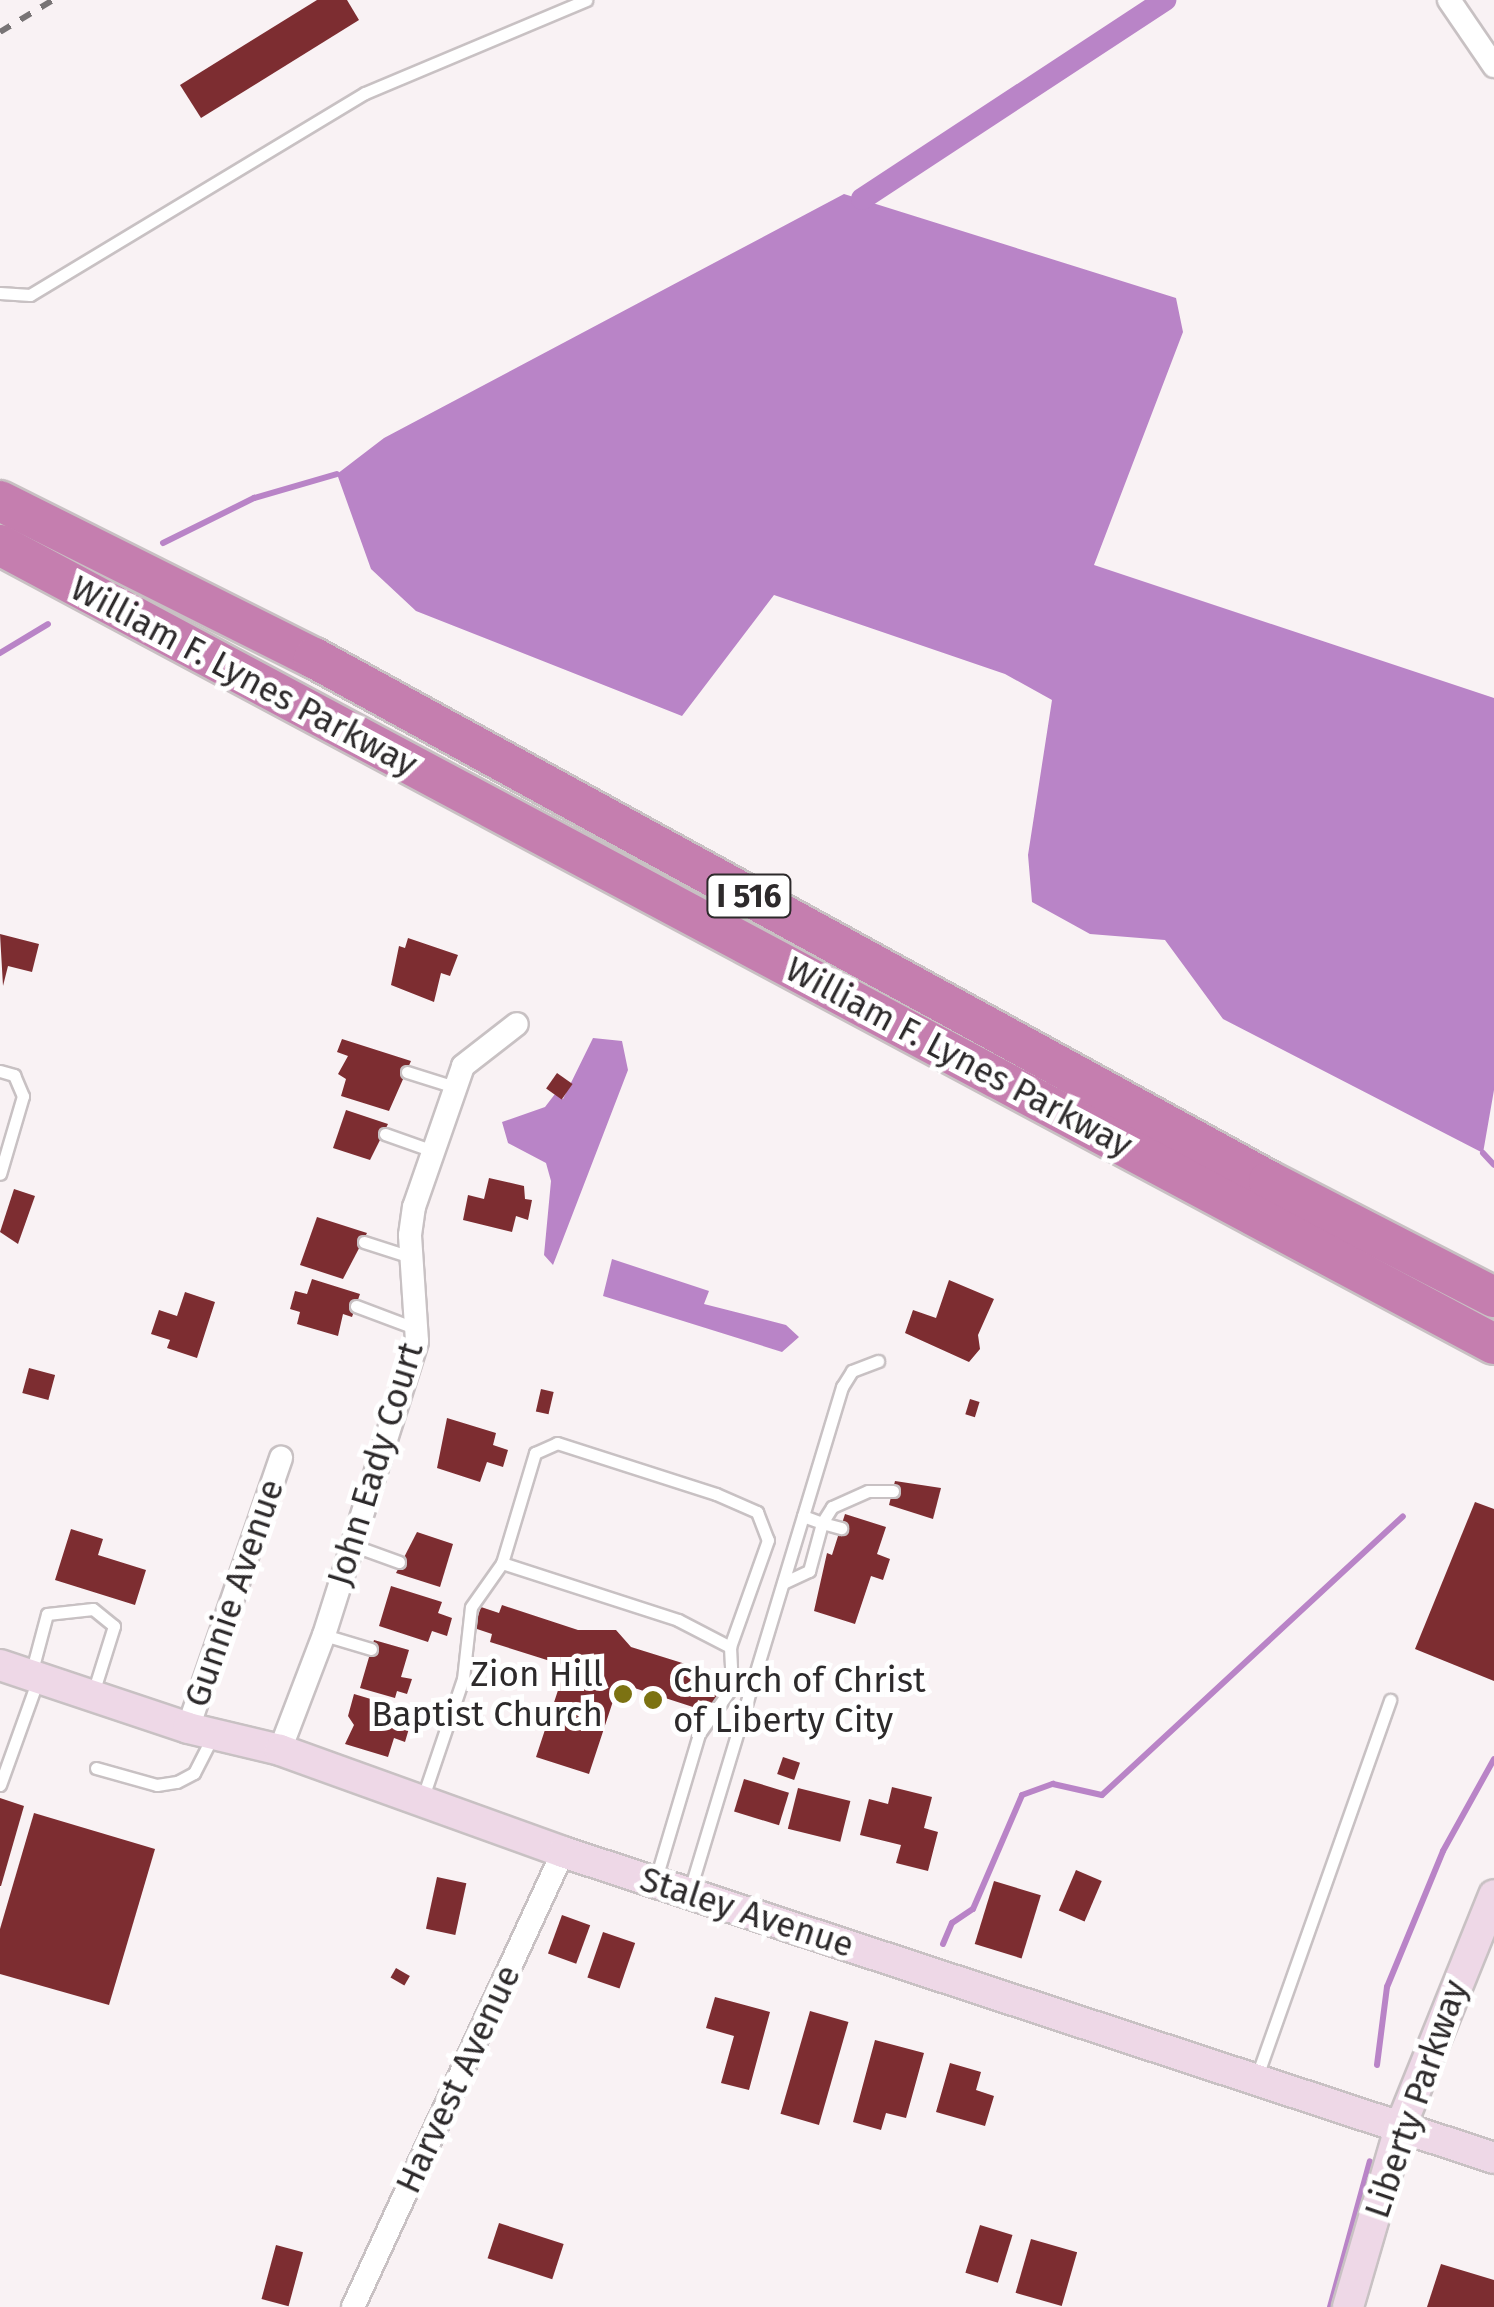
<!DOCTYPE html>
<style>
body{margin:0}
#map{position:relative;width:1494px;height:2307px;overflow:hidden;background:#f9f2f4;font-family:"Fira Sans",sans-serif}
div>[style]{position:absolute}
.water>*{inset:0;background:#b984c7}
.stream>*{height:6px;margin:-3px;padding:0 3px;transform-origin:3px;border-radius:3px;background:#b984c7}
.canal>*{height:22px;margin:-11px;padding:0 11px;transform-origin:11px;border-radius:11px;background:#b984c7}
.building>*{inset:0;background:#7d2d31;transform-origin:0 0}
.roads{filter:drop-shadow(2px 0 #c8c1c3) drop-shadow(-2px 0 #c8c1c3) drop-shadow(0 2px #c8c1c3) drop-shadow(0 -2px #c8c1c3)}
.lane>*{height:11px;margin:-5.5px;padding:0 5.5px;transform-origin:5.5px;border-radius:5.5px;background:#fff}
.street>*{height:22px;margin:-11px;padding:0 11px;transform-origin:11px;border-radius:11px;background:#fff}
.secondary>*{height:30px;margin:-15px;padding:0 15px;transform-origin:15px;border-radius:15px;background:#eed8e7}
.highway>*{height:40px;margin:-20px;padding:0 20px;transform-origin:20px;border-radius:20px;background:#c57eaf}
.rail>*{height:6px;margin-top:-3px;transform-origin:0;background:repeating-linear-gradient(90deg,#787475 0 12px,transparent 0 24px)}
.dots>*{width:28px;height:28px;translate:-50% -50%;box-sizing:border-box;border:5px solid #fff;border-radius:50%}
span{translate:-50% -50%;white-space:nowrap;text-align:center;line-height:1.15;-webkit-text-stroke:10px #fff;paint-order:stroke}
.shield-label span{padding:2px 8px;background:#fff;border:2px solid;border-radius:8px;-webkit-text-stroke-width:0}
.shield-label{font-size:32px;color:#2d2a2b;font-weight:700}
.street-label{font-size:35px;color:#2d2a2b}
.poi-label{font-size:35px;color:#2d2a2b}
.right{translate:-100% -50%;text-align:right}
.left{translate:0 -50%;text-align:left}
</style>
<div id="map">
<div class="water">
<div style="clip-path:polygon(844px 194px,1176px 298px,1183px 332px,1094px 565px,1494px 698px,1494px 1090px,1483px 1153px,1223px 1019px,1165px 940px,1090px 934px,1032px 902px,1028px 855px,1052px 700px,1005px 674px,774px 595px,682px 716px,416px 611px,371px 569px,337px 474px,384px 438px)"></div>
<div style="clip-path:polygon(593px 1038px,622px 1041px,628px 1070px,553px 1265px,544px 1255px,551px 1181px,546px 1163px,508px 1143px,502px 1122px,545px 1107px,555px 1094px,563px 1099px)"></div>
<div style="clip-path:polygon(612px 1259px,709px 1291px,704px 1304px,786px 1325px,799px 1337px,782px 1352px,603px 1296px)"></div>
</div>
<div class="stream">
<div style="left:163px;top:543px;width:102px;rotate:-26.3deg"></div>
<div style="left:254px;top:498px;width:86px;rotate:-16.1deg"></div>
<div style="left:0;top:653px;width:56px;rotate:-31.1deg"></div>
<div style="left:1483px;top:1153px;width:16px;rotate:47deg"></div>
<div style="left:943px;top:1944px;width:23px;rotate:-67deg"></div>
<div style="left:952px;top:1923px;width:25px;rotate:-34deg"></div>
<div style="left:973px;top:1909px;width:124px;rotate:-66.7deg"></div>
<div style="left:1022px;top:1795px;width:33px;rotate:-20deg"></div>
<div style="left:1053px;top:1784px;width:50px;rotate:12.7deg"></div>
<div style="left:1102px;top:1795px;width:410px;rotate:-42.8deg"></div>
<div style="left:1377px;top:2065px;width:79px;rotate:-82.7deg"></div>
<div style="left:1387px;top:1987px;width:147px;rotate:-67.6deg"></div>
<div style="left:1443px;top:1851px;width:105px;rotate:-61deg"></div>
<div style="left:1330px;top:2307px;width:151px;rotate:-74.7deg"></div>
</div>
<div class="canal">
<div style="left:862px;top:199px;width:363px;rotate:-33.3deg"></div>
</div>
<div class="building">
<div style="clip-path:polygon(317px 0,347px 0,359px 20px,201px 118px,180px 85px)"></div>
<div style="clip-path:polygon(0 934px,39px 944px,32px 972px,8px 966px,3px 986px)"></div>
<div style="clip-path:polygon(408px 938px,458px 955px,450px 976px,441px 973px,434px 1002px,391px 985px,399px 946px,405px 948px)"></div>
<div style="clip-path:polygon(342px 1039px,411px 1061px,389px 1111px,341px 1096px,346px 1079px,338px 1074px,348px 1056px,337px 1052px)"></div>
<div style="left:557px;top:1073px;width:19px;height:19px;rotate:35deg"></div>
<div style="clip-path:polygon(346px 1110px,388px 1124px,370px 1160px,333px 1148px)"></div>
<div style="clip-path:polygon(489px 1178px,524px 1186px,525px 1199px,532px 1200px,528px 1220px,516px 1216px,512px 1232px,463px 1220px,468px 1195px,484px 1199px)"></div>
<div style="clip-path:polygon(14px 1189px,35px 1196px,18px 1244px,0 1232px)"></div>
<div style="clip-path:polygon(317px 1217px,367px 1233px,343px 1279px,300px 1265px)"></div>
<div style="clip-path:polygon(312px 1279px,360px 1294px,352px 1317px,343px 1314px,338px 1336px,297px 1324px,300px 1312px,290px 1309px,295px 1291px,307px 1294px)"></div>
<div style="clip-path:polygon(949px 1280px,994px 1299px,978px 1335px,980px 1349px,969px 1362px,905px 1333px,913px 1310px,936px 1318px)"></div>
<div style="clip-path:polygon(185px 1292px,215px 1302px,197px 1358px,167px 1348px,170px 1340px,151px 1334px,159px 1310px,177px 1316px)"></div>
<div style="left:29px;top:1368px;width:27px;height:26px;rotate:15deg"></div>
<div style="left:541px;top:1389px;width:13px;height:23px;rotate:13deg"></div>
<div style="left:970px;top:1399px;width:10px;height:16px;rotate:17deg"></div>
<div style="clip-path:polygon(447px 1418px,496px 1433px,493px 1445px,508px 1450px,503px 1467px,487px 1462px,480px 1482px,437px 1468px)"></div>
<div style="clip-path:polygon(895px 1481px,941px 1488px,933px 1519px,889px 1505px)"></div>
<div style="clip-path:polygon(1475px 1502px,1494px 1509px,1494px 1681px,1415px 1649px)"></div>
<div style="clip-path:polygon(845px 1514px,886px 1527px,877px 1554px,890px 1559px,883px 1580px,871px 1576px,855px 1624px,814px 1611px,827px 1553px,832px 1555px)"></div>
<div style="clip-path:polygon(71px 1529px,103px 1539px,98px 1555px,146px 1570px,135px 1605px,55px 1580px)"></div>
<div style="clip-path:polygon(417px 1532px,453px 1544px,440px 1587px,396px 1573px)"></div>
<div style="clip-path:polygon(391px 1586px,442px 1602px,438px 1613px,452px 1618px,447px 1636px,432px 1631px,428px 1642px,379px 1626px)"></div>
<div style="clip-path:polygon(502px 1605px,578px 1630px,616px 1630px,631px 1647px,708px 1671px,705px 1679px,723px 1685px,717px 1706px,698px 1700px,696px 1708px,619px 1683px,589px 1774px,536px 1757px,566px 1666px,490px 1642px,492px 1634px,474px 1628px,481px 1607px,499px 1613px)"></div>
<div style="clip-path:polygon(374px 1640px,409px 1650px,401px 1677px,412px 1679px,407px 1694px,397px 1691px,395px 1698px,360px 1688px)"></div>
<div style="clip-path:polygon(354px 1694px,404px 1709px,400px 1722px,410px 1725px,405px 1742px,394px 1738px,388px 1757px,345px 1744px,354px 1725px,348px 1716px)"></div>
<div style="left:783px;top:1757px;width:18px;height:18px;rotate:19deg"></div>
<div style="left:744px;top:1779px;width:47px;height:34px;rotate:17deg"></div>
<div style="clip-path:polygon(892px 1787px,932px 1797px,924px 1828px,938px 1832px,928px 1871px,896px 1863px,901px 1845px,860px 1835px,869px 1799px,888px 1804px)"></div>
<div style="left:798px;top:1788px;width:54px;height:42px;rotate:14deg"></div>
<div style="clip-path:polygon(0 1798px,24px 1806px,1px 1886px,0 1886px)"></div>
<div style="clip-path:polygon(34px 1813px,155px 1849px,109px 2005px,0 1974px,0 1929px)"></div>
<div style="left:1076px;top:1870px;width:28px;height:44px;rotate:23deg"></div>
<div style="left:437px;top:1877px;width:30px;height:53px;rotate:12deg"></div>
<div style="left:994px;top:1881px;width:49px;height:66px;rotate:17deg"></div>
<div style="left:562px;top:1915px;width:30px;height:41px;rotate:20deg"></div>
<div style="left:603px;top:1932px;width:34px;height:48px;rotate:19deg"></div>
<div style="left:396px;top:1968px;width:16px;height:11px;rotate:30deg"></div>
<div style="clip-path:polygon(715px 1997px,770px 2012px,749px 2090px,721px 2083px,734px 2036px,706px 2028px)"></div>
<div style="left:810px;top:2011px;width:40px;height:107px;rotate:16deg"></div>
<div style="clip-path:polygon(875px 2040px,924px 2053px,906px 2118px,886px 2113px,881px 2130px,853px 2122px)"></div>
<div style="clip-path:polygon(950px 2063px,981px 2072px,976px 2090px,994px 2096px,985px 2126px,936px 2112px)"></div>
<div style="left:499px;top:2223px;width:68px;height:37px;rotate:18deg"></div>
<div style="left:980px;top:2225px;width:34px;height:50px;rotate:17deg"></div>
<div style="left:1031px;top:2239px;width:48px;height:56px;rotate:16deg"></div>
<div style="left:276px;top:2245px;width:28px;height:56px;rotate:15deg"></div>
<div style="clip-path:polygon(1441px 2264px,1494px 2280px,1494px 2307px,1427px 2307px)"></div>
</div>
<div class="roads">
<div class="lane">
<div style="left:0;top:293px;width:30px;rotate:4deg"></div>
<div style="left:30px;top:295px;width:391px;rotate:-31.1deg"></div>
<div style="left:365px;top:93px;width:240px;rotate:-22.8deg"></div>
<div style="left:0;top:1071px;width:15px;rotate:16deg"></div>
<div style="left:14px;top:1075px;width:23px;rotate:67deg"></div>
<div style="left:23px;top:1096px;width:81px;rotate:106.4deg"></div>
<div style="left:407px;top:1072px;width:50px;rotate:17.4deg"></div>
<div style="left:385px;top:1134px;width:51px;rotate:19.5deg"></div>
<div style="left:364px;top:1242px;width:49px;rotate:17.7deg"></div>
<div style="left:356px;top:1306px;width:65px;rotate:20.7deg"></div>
<div style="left:803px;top:1516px;width:20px;rotate:20deg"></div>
<div style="left:822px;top:1523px;width:19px;rotate:-58deg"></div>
<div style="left:832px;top:1507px;width:39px;rotate:-24deg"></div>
<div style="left:868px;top:1491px;width:25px"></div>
<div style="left:352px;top:1545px;width:50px;rotate:19.9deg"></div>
<div style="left:502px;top:1563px;width:185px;rotate:17.9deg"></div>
<div style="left:678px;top:1620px;width:59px;rotate:27.4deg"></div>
<div style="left:783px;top:1583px;width:29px;rotate:-25deg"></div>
<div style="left:809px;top:1571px;width:50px;rotate:-74.8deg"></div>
<div style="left:822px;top:1523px;width:20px;rotate:15deg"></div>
<div style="left:324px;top:1635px;width:49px;rotate:16.6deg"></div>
<div style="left:31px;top:1674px;width:62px;rotate:-75.1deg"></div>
<div style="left:47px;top:1614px;width:46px;rotate:-6.2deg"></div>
<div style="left:93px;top:1609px;width:27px;rotate:39deg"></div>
<div style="left:114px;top:1626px;width:73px;rotate:107.4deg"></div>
<div style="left:96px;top:1768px;width:63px;rotate:15.6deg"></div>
<div style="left:157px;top:1785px;width:20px;rotate:-9deg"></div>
<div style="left:177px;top:1782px;width:19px;rotate:-28deg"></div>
<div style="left:194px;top:1773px;width:39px;rotate:-63deg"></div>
<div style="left:0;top:1785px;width:109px;rotate:-70.2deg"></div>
<div style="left:423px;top:1797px;width:125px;rotate:-71.3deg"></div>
<div style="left:463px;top:1679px;width:72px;rotate:-83.7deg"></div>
<div style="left:471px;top:1607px;width:54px;rotate:-54.8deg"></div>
<div style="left:502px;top:1563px;width:115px;rotate:-73.3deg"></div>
<div style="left:535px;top:1453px;width:24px;rotate:-24deg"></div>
<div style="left:557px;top:1443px;width:167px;rotate:17.8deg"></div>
<div style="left:716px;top:1494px;width:45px;rotate:23.7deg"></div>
<div style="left:757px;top:1512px;width:30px;rotate:69deg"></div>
<div style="left:768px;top:1540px;width:114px;rotate:109.6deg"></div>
<div style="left:730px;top:1647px;width:40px;rotate:87.1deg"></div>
<div style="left:732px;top:1687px;width:57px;rotate:125.1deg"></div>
<div style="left:699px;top:1734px;width:154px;rotate:106.6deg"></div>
<div style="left:689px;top:1893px;width:529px;rotate:-73.18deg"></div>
<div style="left:842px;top:1387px;width:19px;rotate:-58deg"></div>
<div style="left:852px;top:1371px;width:28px;rotate:-21deg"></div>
<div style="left:1257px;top:2076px;width:399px;rotate:-70.5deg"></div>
</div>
<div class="street">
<div style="left:1449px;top:0;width:80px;rotate:55.7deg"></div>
<div style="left:188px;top:1728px;width:286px;rotate:-71deg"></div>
<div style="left:280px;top:1750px;width:123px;rotate:-69.1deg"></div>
<div style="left:324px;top:1635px;width:308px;rotate:-72.4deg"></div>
<div style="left:417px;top:1341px;width:106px;rotate:-93.8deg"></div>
<div style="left:410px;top:1235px;width:28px;rotate:-82deg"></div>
<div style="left:414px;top:1207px;width:149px;rotate:-70.8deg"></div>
<div style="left:463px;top:1066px;width:68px;rotate:-37.9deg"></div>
<div style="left:353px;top:2307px;width:501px;rotate:-65.22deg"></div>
</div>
<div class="secondary">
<div style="left:0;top:1665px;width:198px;rotate:18.5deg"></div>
<div style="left:188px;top:1728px;width:95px;rotate:13.4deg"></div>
<div style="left:280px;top:1750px;width:301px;rotate:19.8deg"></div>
<div style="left:563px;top:1852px;width:980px;rotate:18.19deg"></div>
<div style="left:1348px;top:2307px;width:186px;rotate:-73.8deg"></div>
<div style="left:1400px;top:2128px;width:251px;rotate:-68deg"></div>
</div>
<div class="highway">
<div style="left:0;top:501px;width:351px;rotate:26.6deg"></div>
<div style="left:314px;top:658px;width:1089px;rotate:28.71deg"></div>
<div style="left:1269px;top:1181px;width:253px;rotate:27.3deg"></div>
<div style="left:0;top:545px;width:1694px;rotate:28.14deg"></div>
</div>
</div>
<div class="rail">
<div style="left:0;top:32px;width:62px;rotate:-31.1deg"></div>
</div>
<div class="dots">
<div style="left:623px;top:1694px;background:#7c7212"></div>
<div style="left:653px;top:1700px;background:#7c7212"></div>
</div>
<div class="shield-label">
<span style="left:749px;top:896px">I 516</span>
</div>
<div class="street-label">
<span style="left:244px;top:676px;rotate:28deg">William F. Lynes Parkway</span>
<span style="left:959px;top:1057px;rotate:28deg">William F. Lynes Parkway</span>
<span style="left:375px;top:1464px;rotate:-73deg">John Eady Court</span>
<span style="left:234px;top:1593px;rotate:-71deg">Gunnie Avenue</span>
<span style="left:747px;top:1912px;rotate:18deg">Staley Avenue</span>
<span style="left:458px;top:2079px;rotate:-65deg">Harvest Avenue</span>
<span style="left:1416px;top:2099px;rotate:-71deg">Liberty Parkway</span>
</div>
<div class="poi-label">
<span class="right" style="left:603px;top:1694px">Zion Hill<br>Baptist Church</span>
<span class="left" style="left:673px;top:1700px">Church of Christ<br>of Liberty City</span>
</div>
</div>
